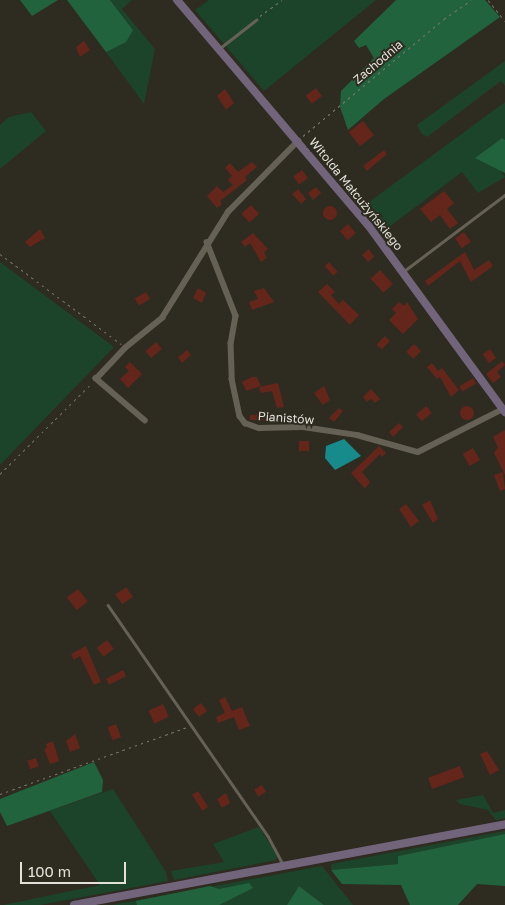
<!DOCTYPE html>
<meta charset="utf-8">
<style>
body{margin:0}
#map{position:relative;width:505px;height:905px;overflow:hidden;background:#2e2b20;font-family:"Golos Text",sans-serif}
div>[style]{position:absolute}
.green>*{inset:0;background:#1c442b}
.forest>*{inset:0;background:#21633c}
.water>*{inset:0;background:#178a8b}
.building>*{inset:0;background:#64261a;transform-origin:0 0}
.round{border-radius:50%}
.path>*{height:1px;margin-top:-0.5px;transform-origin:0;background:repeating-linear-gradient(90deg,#78756c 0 2.5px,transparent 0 6.5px)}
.lane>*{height:2.5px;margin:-1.25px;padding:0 1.25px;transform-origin:1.25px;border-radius:1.25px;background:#656155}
.street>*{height:5.5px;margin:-2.75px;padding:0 2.75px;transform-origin:2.75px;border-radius:2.75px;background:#656155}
.secondary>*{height:8px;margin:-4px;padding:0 4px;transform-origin:4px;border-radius:4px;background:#72647b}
span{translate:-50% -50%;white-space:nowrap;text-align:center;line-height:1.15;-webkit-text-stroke:4px #2e2b20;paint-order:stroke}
.street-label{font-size:12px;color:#e3e1da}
.scale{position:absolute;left:20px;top:862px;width:106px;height:22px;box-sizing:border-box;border:2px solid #e3e1da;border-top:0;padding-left:6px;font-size:15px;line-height:18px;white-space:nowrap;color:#e3e1da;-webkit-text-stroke:4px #2e2b20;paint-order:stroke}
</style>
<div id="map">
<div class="green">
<div style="clip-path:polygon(110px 0,132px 0,122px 9px,155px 49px,144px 104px,106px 52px,133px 30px)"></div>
<div style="clip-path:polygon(209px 0,376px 0,264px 91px,195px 10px)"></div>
<div style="clip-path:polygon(505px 61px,505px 86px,501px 81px,427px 137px,422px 134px,417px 125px)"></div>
<div style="clip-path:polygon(505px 102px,505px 140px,502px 138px,485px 150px,505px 177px,478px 193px,462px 172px,381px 233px,361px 208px)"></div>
<div style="clip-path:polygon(31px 112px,46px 131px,0 169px,0 125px,9px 117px)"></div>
<div style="clip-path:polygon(0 262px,114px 347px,0 465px)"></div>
<div style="clip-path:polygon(113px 789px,166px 872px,168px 881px,40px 905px,3px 905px,100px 885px,50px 811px)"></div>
<div style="clip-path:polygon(483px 795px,493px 813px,505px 810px,505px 818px,496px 820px,488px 810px,460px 804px,456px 800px)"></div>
<div style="clip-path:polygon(259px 827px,277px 855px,276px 860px,174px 880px,171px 871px,224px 862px,213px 844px)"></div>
<div style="clip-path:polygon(505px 831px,505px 834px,398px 856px,399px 864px,331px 870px,331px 864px)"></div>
<div style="clip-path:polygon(322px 866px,353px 905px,324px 905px,299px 886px,287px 905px,112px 905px)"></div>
</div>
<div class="forest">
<div style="clip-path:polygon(20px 0,58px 0,32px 16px)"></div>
<div style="clip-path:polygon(67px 0,110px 0,133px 30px,126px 42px,106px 52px)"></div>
<div style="clip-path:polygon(396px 0,485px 0,500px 17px,384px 99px,348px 130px,340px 107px,341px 91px,374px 58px,366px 45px,359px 48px,354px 41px)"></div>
<div style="clip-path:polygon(502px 138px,505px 140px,505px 173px,475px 158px)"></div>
<div style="clip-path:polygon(94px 762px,103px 780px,102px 792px,7px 826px,0 812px,0 799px)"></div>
<div style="clip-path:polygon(505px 834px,505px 886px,477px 884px,458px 905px,410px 905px,401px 885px,342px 884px,331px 870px,398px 864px,398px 856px)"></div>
<div style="clip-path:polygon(249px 883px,253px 888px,219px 905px,137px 905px,136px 901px,210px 886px,219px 889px)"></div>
<div style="clip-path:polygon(299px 886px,324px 905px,287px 905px)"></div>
</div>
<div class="water">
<div style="clip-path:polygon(344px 439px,361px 456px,335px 470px,325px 458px,326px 446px)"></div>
</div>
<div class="building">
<div style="clip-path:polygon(84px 41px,90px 50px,80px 57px,76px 47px)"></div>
<div style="left:316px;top:88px;width:10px;height:13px;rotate:53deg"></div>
<div style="clip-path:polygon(225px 89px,234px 103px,226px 110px,217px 96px)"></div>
<div style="left:363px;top:121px;width:18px;height:18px;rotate:52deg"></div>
<div style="clip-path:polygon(384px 150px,387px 154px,367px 171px,363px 166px)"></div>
<div style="clip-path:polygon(252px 162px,257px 167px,245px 177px,247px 180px,220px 201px,222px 204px,217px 208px,207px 196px,217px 186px,223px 192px,233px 185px,228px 180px,232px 176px,225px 168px,230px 163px,238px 172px)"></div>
<div style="left:302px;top:170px;width:10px;height:11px;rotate:53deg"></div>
<div style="clip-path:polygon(316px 187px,321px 193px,313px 200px,308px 193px)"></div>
<div style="clip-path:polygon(298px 189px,306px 199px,301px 204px,292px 194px)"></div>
<div style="clip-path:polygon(444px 191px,454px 203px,447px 209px,458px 223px,450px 229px,440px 215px,431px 222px,420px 209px)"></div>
<div style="left:251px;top:205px;width:12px;height:13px;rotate:48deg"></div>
<div class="round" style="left:323px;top:206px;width:14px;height:14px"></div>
<div style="left:348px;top:224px;width:12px;height:11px;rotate:48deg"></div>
<div style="clip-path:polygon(40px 229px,45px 238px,30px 247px,25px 242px)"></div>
<div style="left:464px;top:232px;width:12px;height:11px;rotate:55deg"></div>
<div style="clip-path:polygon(253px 233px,268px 249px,264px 252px,267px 258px,261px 262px,250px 243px,245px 247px,241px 242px)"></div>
<div style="clip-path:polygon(369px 249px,374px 257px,368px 262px,362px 255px)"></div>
<div style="clip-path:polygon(465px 252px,474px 270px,489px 260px,493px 266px,471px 282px,460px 261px,428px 286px,425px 281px)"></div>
<div style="left:329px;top:262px;width:13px;height:6px;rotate:48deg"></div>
<div style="left:380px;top:270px;width:19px;height:13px;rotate:47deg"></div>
<div style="clip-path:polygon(327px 284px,335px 292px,331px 295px,339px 304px,343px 300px,359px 315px,350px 325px,318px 292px)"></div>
<div style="clip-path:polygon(198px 288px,206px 293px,202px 303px,193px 298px)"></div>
<div style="clip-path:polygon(264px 288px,274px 302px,252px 310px,249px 302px,258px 299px,254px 291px)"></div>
<div style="left:146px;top:292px;width:8px;height:13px;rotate:60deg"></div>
<div style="clip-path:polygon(399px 302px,404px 306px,407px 302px,418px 319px,403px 334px,389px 320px,396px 313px,392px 309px)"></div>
<div style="left:385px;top:336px;width:7px;height:12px;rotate:45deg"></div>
<div style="left:156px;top:342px;width:9px;height:14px;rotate:49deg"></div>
<div style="left:414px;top:344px;width:10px;height:11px;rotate:45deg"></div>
<div style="left:490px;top:349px;width:11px;height:9px;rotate:56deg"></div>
<div style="clip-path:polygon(187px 350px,191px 355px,182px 363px,178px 357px)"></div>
<div style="clip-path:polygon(502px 361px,505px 365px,497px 372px,501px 377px,493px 383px,486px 374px)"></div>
<div style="clip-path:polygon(130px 362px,142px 374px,128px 388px,120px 379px,129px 371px,125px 367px)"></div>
<div style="clip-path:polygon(432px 363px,438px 371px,442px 368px,459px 390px,451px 397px,440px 377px,437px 379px,427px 367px)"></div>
<div style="clip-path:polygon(252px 377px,257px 377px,261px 386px,246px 391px,242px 382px)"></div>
<div style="left:473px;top:378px;width:6px;height:16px;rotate:59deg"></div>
<div style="clip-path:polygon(278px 383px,284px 407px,277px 408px,272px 391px,261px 393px,259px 387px)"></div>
<div style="clip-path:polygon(324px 386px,330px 400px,323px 405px,314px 393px)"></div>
<div style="clip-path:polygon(371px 389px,380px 399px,375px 403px,371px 399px,367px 402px,363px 397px)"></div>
<div class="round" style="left:460px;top:406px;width:14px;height:14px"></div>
<div style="left:426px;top:406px;width:9px;height:13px;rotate:49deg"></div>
<div style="clip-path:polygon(339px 408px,343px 411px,334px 422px,329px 418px)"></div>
<div style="clip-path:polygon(266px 414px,266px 420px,250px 420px,250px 415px)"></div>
<div style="clip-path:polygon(399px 423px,403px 427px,393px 437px,389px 432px)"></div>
<div style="clip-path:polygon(505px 430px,505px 475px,494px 453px,498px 447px,493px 437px)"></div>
<div style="left:299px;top:441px;width:10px;height:10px"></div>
<div style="clip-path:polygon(379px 446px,386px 453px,382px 457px,380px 454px,362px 472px,370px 482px,365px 489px,351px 473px)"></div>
<div style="left:473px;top:448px;width:14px;height:12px;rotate:60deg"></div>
<div style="clip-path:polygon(503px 472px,505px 489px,500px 491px,494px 475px)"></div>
<div style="clip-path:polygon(430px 500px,438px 519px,433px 523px,422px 505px)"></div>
<div style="clip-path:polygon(406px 504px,419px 521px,411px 527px,399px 509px)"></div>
<div style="left:126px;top:587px;width:12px;height:13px;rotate:55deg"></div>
<div style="left:78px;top:589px;width:16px;height:14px;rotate:52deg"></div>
<div style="left:107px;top:640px;width:11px;height:13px;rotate:52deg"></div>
<div style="clip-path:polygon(86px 646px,101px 682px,94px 685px,80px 656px,74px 660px,71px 654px)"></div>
<div style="left:123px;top:670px;width:7px;height:19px;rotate:63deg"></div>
<div style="clip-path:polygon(225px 697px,232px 711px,242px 707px,250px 726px,239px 730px,234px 717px,218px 723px,216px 717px,225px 713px,219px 700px)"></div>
<div style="left:201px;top:703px;width:10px;height:10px;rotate:53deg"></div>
<div style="left:163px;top:704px;width:14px;height:16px;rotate:65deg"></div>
<div style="left:116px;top:724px;width:14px;height:9px;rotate:69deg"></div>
<div style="clip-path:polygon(75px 734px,80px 748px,70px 752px,66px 741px)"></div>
<div style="clip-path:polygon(53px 741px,59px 761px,50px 764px,44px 749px,47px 748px,46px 744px)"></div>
<div style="clip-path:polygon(487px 751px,499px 770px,490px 775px,480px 754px)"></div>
<div style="left:36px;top:758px;width:9px;height:9px;rotate:72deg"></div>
<div style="left:460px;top:766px;width:12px;height:34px;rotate:70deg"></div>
<div style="left:262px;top:785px;width:8px;height:9px;rotate:60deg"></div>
<div style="left:198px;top:791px;width:19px;height:7px;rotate:58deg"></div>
<div style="clip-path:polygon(226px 793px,230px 803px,222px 808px,217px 799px)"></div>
</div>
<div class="path">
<div style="left:488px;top:0;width:27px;rotate:51deg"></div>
<div style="left:260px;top:16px;width:27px;rotate:-36deg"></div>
<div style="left:303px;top:136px;width:183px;rotate:-39.7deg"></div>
<div style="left:444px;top:19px;width:33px;rotate:-35deg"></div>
<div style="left:0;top:254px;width:151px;rotate:36.6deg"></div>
<div style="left:0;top:474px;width:129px;rotate:-44.7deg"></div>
<div style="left:0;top:794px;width:199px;rotate:-19.7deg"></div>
</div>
<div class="lane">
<div style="left:220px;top:48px;width:46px;rotate:-37.9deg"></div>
<div style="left:404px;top:271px;width:126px;rotate:-37deg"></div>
<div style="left:108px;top:605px;width:281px;rotate:55.3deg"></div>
<div style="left:268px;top:836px;width:32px;rotate:62deg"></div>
</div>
<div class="street">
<div style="left:207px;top:242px;width:79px;rotate:68.6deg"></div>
<div style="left:236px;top:316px;width:27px;rotate:100deg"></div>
<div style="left:231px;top:343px;width:36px;rotate:88deg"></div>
<div style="left:232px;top:379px;width:38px;rotate:78deg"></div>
<div style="left:240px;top:416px;width:9px;rotate:54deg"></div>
<div style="left:245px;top:423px;width:15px;rotate:20deg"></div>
<div style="left:259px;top:428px;width:44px;rotate:-1.3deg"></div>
<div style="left:303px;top:427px;width:55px;rotate:8.4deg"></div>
<div style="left:357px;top:435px;width:63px;rotate:15.6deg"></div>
<div style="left:418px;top:452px;width:95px;rotate:-26.8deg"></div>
<div style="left:145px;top:421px;width:65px;rotate:-139.4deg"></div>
<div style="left:96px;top:379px;width:42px;rotate:-46.9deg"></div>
<div style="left:125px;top:348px;width:48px;rotate:-39deg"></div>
<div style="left:162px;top:318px;width:125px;rotate:-58.1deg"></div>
<div style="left:228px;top:212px;width:100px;rotate:-45.4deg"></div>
</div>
<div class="secondary">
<div style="left:177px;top:0;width:295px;rotate:49.7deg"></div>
<div style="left:368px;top:225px;width:232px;rotate:53.8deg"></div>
<div style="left:74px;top:905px;width:439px;rotate:-10.6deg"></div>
</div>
<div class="street-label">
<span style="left:378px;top:62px;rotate:-40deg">Zachodnia</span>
<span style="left:356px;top:194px;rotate:51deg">Witolda Małcużyńskiego</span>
<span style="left:286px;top:418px;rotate:4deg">Pianistów</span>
</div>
<div class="scale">100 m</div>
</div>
